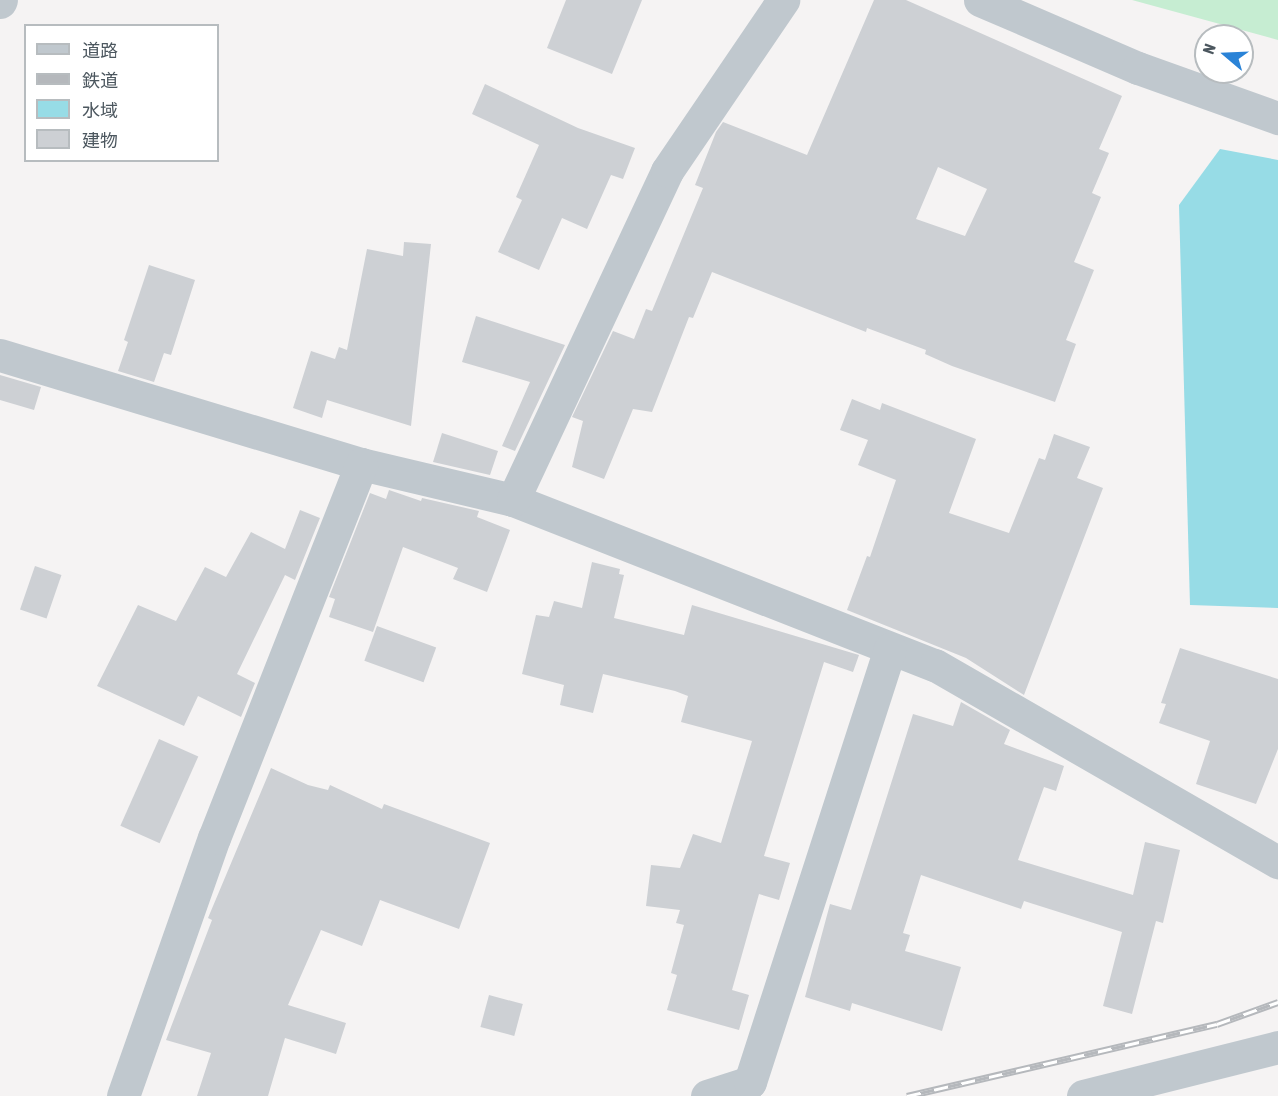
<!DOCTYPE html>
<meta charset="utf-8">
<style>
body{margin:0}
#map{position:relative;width:1278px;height:1096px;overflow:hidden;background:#f5f3f3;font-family:"Asap Condensed","Noto Sans JP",sans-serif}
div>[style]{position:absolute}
.green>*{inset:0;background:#c6edd2}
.water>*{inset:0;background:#97dce6}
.building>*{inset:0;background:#cdd0d4;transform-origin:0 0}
.minor>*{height:33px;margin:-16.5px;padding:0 16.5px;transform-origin:16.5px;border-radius:16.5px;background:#c0c8ce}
.rail>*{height:7px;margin-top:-3.5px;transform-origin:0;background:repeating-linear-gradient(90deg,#fff 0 14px,#b5b8bc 0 28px);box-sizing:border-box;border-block:2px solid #b5b8bc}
span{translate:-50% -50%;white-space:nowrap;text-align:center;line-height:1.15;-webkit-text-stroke:6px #fff;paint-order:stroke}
.legend{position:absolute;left:24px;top:24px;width:195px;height:138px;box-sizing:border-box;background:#fff;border:2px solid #b7bcbf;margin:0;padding:8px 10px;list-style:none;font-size:18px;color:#4c575f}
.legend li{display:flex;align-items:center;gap:12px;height:30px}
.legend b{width:30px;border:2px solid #b7bcbf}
.north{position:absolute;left:1194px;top:24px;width:60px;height:60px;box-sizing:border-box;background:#fff;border:2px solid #b7bcbf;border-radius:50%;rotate:289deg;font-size:16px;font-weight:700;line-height:24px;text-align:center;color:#4c575f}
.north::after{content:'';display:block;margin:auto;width:21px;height:27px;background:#2a83d7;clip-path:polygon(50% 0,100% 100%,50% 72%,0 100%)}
</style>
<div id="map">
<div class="green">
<div style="clip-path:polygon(1132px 0,1278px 0,1278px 40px)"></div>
</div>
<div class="water">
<div style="clip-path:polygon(1220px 149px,1278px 160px,1278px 608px,1190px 605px,1179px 205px)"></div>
</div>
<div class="building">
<div style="clip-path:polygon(566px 0,642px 0,612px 74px,547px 48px)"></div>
<div style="clip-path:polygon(evenodd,874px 0,906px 0,1122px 96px,1099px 149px,1109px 153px,1092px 193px,1101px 197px,1074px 262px,1094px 270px,1066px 340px,1076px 344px,1055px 402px,952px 366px,925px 354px,926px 350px,867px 328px,866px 332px,712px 272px,693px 318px,689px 317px,652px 412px,633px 409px,604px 479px,572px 467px,583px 421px,572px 417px,613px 331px,634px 339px,646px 309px,652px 311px,703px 188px,695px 185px,716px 132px,723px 122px,807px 155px,874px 0,938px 167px,987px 189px,965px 236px,916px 219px,938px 167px)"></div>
<div style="clip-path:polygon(485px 84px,578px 128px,635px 148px,623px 179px,611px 175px,587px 229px,562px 218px,539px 270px,498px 252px,522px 200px,516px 197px,539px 145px,472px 114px)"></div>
<div style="clip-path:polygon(404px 242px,431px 244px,411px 426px,327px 400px,322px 418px,293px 408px,311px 351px,335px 359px,339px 347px,347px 350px,367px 249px,403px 256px)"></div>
<div style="clip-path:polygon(149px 265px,195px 280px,171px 355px,164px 353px,154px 382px,118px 371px,128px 342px,124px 340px)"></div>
<div style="clip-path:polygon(476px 316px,565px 345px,515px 451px,502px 446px,530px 382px,462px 362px)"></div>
<div style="clip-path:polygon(0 375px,41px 387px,34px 410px,0 400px)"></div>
<div style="clip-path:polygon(852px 399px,880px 410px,882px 403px,976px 439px,949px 513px,1009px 533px,1039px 458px,1045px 460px,1054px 434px,1090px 447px,1077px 478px,1103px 488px,1024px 695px,966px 658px,847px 610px,867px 556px,870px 557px,896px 480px,858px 465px,868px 440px,840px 430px)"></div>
<div style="clip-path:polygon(442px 433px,498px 451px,490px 475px,433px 462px)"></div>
<div style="clip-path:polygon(389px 490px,421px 501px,422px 498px,479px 511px,477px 517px,510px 530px,487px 592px,453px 579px,458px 568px,403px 547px,373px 632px,329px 617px,335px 599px,329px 597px,370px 493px,386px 499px)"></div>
<div style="clip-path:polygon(300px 510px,320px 518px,295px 580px,285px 575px,237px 674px,255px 683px,241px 717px,198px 696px,184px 726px,97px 686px,138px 605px,176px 621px,205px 567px,226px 577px,251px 532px,285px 549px)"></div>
<div style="clip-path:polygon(592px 562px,620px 569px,619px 574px,624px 575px,614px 618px,684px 635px,692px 605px,859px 655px,853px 672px,824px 662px,764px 856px,790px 863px,779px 900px,759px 894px,732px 990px,749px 995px,739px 1030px,667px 1010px,677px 975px,671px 973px,684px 925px,676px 923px,680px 910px,646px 906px,651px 865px,680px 868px,693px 834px,721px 843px,752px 741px,681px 722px,688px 696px,675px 691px,603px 674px,593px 713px,560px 705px,564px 685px,522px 674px,536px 615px,549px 617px,554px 601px,582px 608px)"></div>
<div style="left:35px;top:566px;width:28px;height:46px;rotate:19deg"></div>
<div style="left:377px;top:626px;width:63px;height:37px;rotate:20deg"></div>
<div style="clip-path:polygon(1180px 648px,1278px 679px,1278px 749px,1256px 804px,1196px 784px,1210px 741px,1159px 723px,1166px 704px,1161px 703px)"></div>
<div style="clip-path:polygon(961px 702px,1010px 730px,1004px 744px,1064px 766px,1056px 791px,1044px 787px,1018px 860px,1133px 895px,1145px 842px,1180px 850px,1163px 923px,1156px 921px,1132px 1014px,1103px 1006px,1122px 932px,1024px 901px,1021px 909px,921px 875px,903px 933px,910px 935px,905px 951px,961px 967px,942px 1031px,852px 1003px,850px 1011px,805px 997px,830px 904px,851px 910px,913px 714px,953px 726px)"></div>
<div style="left:159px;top:739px;width:43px;height:95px;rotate:24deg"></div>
<div style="clip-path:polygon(271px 768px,308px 785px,328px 790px,330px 785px,382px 809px,384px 804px,490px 843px,459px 929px,380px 900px,362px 946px,321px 930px,288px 1005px,346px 1023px,336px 1054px,285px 1038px,268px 1096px,197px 1096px,211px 1053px,166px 1040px,212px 920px,208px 918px)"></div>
<div style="left:489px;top:995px;width:35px;height:33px;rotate:15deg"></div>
</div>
<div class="minor">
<div style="left:980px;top:0;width:172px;rotate:23.3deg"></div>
<div style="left:1138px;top:68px;width:149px;rotate:19.7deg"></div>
<div style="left:0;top:2px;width:2px;rotate:-63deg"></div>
<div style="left:0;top:355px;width:377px;rotate:16.8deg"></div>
<div style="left:361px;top:464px;width:156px;rotate:13.3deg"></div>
<div style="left:513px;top:500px;width:453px;rotate:21.4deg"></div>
<div style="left:935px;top:665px;width:396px;rotate:29.9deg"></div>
<div style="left:513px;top:500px;width:363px;rotate:-64.9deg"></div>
<div style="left:667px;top:171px;width:207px;rotate:-55.8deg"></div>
<div style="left:123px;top:1096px;width:274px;rotate:-70.6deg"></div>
<div style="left:214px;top:838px;width:402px;rotate:-68.5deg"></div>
<div style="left:707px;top:1096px;width:45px;rotate:-18deg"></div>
<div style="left:750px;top:1082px;width:455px;rotate:-72.1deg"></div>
<div style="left:1083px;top:1096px;width:201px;rotate:-14.1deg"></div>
</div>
<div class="rail">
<div style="left:907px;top:1096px;width:318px;rotate:-13.1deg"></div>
<div style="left:1217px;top:1024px;width:65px;rotate:-19.8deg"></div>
</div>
<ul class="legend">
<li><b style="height:8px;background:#c0c8ce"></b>道路</li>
<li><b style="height:8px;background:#b5b8bc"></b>鉄道</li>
<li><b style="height:16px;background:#97dce6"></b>水域</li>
<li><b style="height:16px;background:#cdd0d4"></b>建物</li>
</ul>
<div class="north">N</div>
</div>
